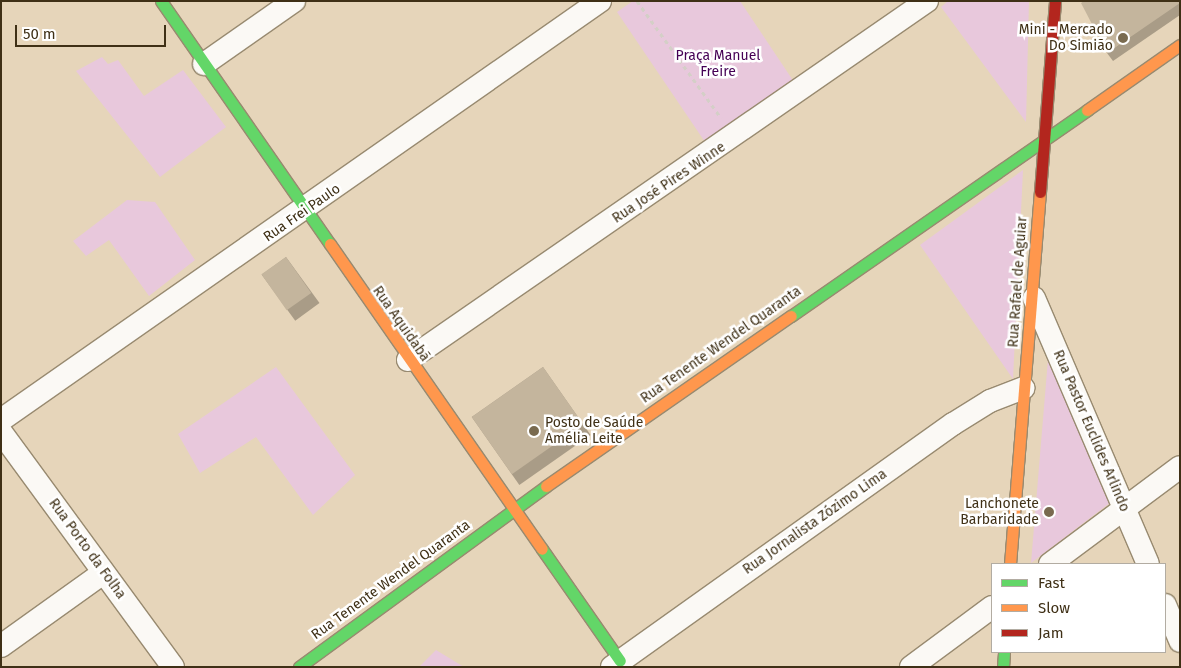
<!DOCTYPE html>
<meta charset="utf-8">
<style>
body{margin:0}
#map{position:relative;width:1181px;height:668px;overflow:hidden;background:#e6d5ba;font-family:"Fira Sans",sans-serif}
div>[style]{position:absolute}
.green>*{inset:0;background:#e8c8dc}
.path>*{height:3px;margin-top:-1.5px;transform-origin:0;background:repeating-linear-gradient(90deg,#d4cfc7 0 4px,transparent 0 8px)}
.roads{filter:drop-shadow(1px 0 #988a70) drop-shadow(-1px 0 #988a70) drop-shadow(0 1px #988a70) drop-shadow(0 -1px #988a70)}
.street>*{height:22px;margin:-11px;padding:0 11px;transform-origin:11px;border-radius:11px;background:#fbf9f5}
.fast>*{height:11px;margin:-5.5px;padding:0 5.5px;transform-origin:5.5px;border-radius:5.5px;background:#63d668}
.slow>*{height:11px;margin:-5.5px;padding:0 5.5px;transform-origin:5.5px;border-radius:5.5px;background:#ff974d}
.jam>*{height:11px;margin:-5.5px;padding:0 5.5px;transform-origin:5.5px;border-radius:5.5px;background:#b3261e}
.wall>*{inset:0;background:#a99c87;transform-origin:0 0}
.building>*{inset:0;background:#c4b59d;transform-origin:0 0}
.dots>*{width:14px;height:14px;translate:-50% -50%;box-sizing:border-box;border:2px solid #fff;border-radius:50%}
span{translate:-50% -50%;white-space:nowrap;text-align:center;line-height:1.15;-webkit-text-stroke:5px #fff;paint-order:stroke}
.poi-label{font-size:14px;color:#3f3016}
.right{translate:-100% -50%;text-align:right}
.left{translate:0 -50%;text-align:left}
.park-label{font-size:14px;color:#450055}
.street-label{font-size:14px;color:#3f3016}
.frame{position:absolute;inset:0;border:2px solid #3f3016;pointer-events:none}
.legend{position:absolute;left:991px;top:563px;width:175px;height:90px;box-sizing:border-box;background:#fff;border:1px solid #b2aca2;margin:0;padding:6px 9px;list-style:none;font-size:15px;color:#3f3016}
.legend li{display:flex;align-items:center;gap:10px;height:25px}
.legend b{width:25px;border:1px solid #b2aca2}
.scale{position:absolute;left:15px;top:25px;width:151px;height:22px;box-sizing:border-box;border:2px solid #3f3016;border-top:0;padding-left:6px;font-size:15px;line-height:18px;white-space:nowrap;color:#3f3016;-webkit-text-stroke:4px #fff;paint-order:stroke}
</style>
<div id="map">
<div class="green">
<div style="clip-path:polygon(633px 1px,740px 1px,794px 82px,705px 142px,617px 12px)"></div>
<div style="clip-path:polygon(948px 1px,1029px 1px,1026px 122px,941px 7px)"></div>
<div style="clip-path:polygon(102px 57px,108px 64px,118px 60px,144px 96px,183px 70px,226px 127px,160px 177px,76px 71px)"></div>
<div style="clip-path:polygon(1023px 170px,1013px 379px,920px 245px)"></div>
<div style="clip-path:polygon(127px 200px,155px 202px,195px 260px,149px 296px,109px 240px,86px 256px,73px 241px)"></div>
<div style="clip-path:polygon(1049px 347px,1115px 499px,1031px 563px)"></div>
<div style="clip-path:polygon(276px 367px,355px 475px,313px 515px,256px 437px,200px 473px,178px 434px)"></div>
<div style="clip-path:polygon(436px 650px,464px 667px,419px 667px)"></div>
</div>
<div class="path">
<div style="left:637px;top:1px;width:144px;rotate:54.3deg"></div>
</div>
<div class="roads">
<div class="street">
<div style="left:204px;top:64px;width:110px;rotate:-35deg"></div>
<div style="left:1034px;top:298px;width:289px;rotate:66.8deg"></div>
<div style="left:408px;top:360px;width:631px;rotate:-34.67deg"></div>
<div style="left:1px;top:420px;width:731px;rotate:-34.97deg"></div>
<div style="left:1px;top:432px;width:291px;rotate:53.8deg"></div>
<div style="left:1050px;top:564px;width:162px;rotate:-36.7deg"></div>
<div style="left:1165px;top:605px;width:39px;rotate:67deg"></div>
<div style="left:1px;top:646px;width:125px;rotate:-35.6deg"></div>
<div style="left:612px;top:667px;width:419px;rotate:-35.5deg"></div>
<div style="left:953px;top:424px;width:44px;rotate:-31.9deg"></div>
<div style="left:990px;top:401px;width:36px;rotate:-21deg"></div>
<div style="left:911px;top:667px;width:101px;rotate:-36.5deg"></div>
</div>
<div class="fast">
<div style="left:161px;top:1px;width:296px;rotate:55.2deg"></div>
<div style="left:791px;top:316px;width:361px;rotate:-34.8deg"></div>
<div style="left:542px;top:549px;width:136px;rotate:55.1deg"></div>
<div style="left:299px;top:667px;width:306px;rotate:-36.2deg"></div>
<div style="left:1003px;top:667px;width:15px;rotate:-86deg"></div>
</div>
<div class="slow">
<div style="left:1087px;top:110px;width:113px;rotate:-35deg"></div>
<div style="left:330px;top:244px;width:371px;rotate:55.2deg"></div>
<div style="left:546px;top:486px;width:298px;rotate:-34.8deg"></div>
<div style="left:1010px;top:564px;width:373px;rotate:-85.4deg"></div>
</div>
<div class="jam">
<div style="left:1040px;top:192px;width:192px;rotate:-85.5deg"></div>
</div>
</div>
<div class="wall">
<div style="clip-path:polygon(1180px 1px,1180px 15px,1113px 61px,1107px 53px)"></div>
<div style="left:286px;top:257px;width:57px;height:30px;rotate:54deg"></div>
<div style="left:543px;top:367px;width:83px;height:87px;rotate:55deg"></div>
</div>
<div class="building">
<div style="clip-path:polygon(1084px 1px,1180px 1px,1180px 3px,1107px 53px,1081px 3px)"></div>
<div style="left:286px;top:257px;width:44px;height:30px;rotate:55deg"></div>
<div style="left:543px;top:367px;width:70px;height:87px;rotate:55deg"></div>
</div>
<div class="dots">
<div style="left:1123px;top:38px;background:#796a4f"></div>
<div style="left:534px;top:431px;background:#796a4f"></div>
<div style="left:1049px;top:512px;background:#796a4f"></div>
</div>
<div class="poi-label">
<span class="right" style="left:1113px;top:38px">Mini - Mercado<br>Do Simião</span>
<span class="left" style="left:545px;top:431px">Posto de Saúde<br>Amélia Leite</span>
<span class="right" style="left:1039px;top:512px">Lanchonete<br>Barbaridade</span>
</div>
<div class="park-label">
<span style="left:718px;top:64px">Praça Manuel<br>Freire</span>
</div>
<div class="street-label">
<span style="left:669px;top:183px;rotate:-34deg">Rua José Pires Winne</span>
<span style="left:302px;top:213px;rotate:-35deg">Rua Frei Paulo</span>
<span style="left:1018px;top:282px;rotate:-86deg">Rua Rafael de Aguiar</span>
<span style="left:401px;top:324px;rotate:55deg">Rua Aquidabã</span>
<span style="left:721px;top:345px;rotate:-35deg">Rua Tenente Wendel Quaranta</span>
<span style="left:1091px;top:431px;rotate:67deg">Rua Pastor Euclides Arlindo</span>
<span style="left:815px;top:522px;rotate:-35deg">Rua Jornalista Zózimo Lima</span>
<span style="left:87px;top:549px;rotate:54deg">Rua Porto da Folha</span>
<span style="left:391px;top:580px;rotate:-36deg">Rua Tenente Wendel Quaranta</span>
</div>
<div class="frame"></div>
<ul class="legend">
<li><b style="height:6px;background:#63d668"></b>Fast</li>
<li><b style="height:6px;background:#ff974d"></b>Slow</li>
<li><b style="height:6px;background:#b3261e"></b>Jam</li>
</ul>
<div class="scale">50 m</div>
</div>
